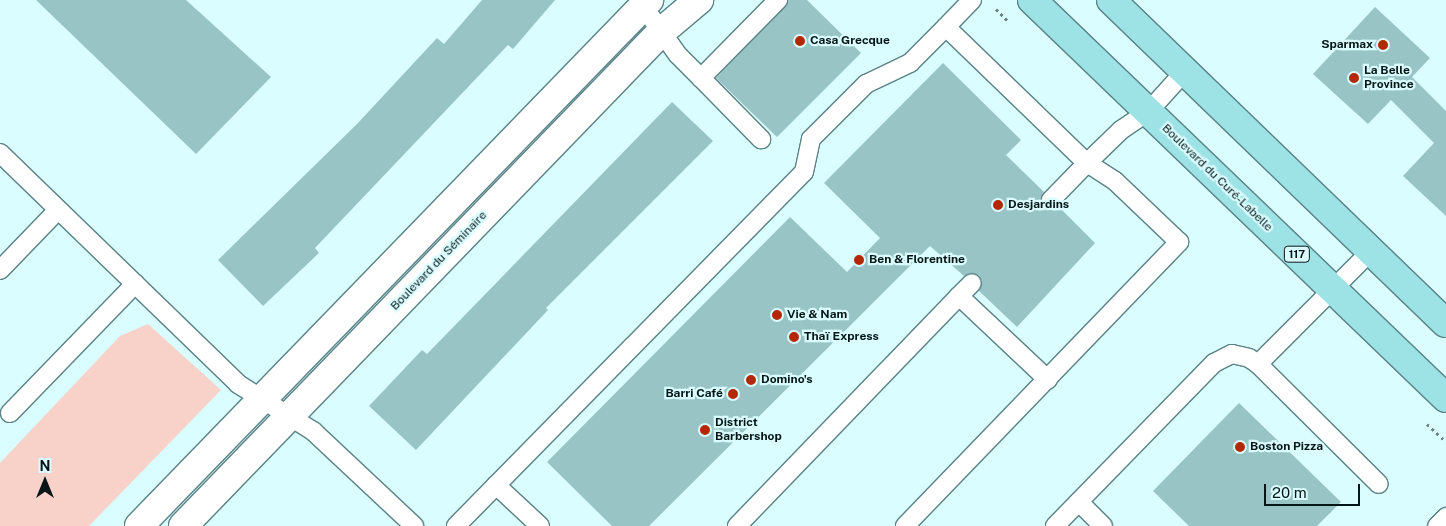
<!DOCTYPE html>
<meta charset="utf-8">
<style>
body{margin:0}
#map{position:relative;width:1446px;height:526px;overflow:hidden;background:#dafdff;font-family:"Public Sans",sans-serif}
div>[style]{position:absolute}
.green>*{inset:0;background:#f8d2c9}
.building>*{inset:0;background:#99c4c6}
.path>*{height:3px;margin-top:-1.5px;transform-origin:0;background:repeating-linear-gradient(90deg,#6a8385 0 2.5px,transparent 0 6.5px)}
.roads{filter:drop-shadow(1px 0 #5a8386) drop-shadow(-1px 0 #5a8386) drop-shadow(0 1px #5a8386) drop-shadow(0 -1px #5a8386)}
.service>*{height:18px;margin:-9px;padding:0 9px;transform-origin:9px;border-radius:9px;background:#fff}
.minor>*{height:28px;margin:-14px;padding:0 14px;transform-origin:14px;border-radius:14px;background:#fff}
.primary>*{height:28px;margin:-14px;padding:0 14px;transform-origin:14px;border-radius:14px;background:#9de2e5}
.dots>*{width:14px;height:14px;translate:-50% -50%;box-sizing:border-box;border:2px solid #dafdff;border-radius:50%}
span{translate:-50% -50%;white-space:nowrap;text-align:center;line-height:1.15;-webkit-text-stroke:4.5px #dafdff;paint-order:stroke}
.shield-label span{padding:1px 4px;background:#dafdff;border:1px solid;border-radius:4px;-webkit-text-stroke-width:0}
.shield-label{font-size:11px;color:#061617;font-weight:700}
.poi-label{font-size:12px;color:#061617;font-weight:700}
.left{translate:0 -50%;text-align:left}
.right{translate:-100% -50%;text-align:right}
.street-label{font-size:12px;color:#061617}
.north{position:absolute;left:20px;top:456px;width:50px;height:50px;-webkit-text-stroke:4px #dafdff;paint-order:stroke;rotate:0deg;font-size:14px;font-weight:700;line-height:20px;text-align:center;color:#061617}
.north::after{content:'';display:block;margin:auto;width:18px;height:22px;background:#061617;clip-path:polygon(50% 0,100% 100%,50% 72%,0 100%)}
.scale{position:absolute;left:1264px;top:484px;width:96px;height:22px;box-sizing:border-box;border:2px solid #061617;border-top:0;padding-left:6px;font-size:15px;line-height:18px;white-space:nowrap;color:#061617;-webkit-text-stroke:4px #dafdff;paint-order:stroke}
</style>
<div id="map">
<div class="green">
<div style="clip-path:polygon(148px 324px,221px 390px,89px 526px,0 526px,0 463px,120px 336px)"></div>
</div>
<div class="building">
<div style="clip-path:polygon(36px 0,186px 0,271px 77px,196px 154px)"></div>
<div style="clip-path:polygon(482px 0,555px 0,513px 49px,508px 45px,315px 248px,319px 253px,263px 306px,218px 260px,357px 124px,437px 38px,444px 44px)"></div>
<div style="clip-path:polygon(789px 0,807px 0,861px 53px,777px 137px,716px 78px)"></div>
<div style="clip-path:polygon(1375px 7px,1430px 58px,1412px 77px,1446px 111px,1446px 216px,1403px 176px,1434px 143px,1391px 100px,1368px 124px,1313px 74px)"></div>
<div style="clip-path:polygon(943px 63px,1021px 140px,1006px 155px,1044px 192px,1041px 198px,1043px 207px,1049px 210px,1059px 207px,1095px 243px,1017px 327px,979px 291px,982px 281px,979px 275px,970px 273px,964px 276px,930px 246px,649px 526px,612px 526px,547px 462px,790px 217px,847px 272px,880px 238px,824px 183px)"></div>
<div style="clip-path:polygon(672px 102px,713px 141px,546px 308px,548px 310px,416px 450px,369px 406px,422px 350px,427px 354px)"></div>
<div style="clip-path:polygon(1239px 403px,1341px 502px,1317px 526px,1189px 526px,1153px 491px)"></div>
</div>
<div class="path">
<div style="left:996px;top:9px;width:17px;rotate:45deg"></div>
<div style="left:1427px;top:424px;width:26px;rotate:43deg"></div>
</div>
<div class="roads">
<div class="service">
<div style="left:639px;top:0;width:67px;rotate:54.7deg"></div>
<div style="left:678px;top:55px;width:33px;rotate:45deg"></div>
<div style="left:701px;top:78px;width:110px;rotate:-45.4deg"></div>
<div style="left:972px;top:0;width:37px;rotate:134deg"></div>
<div style="left:946px;top:27px;width:196px;rotate:44deg"></div>
<div style="left:1087px;top:163px;width:47px;rotate:-44.1deg"></div>
<div style="left:1121px;top:130px;width:32px;rotate:-34deg"></div>
<div style="left:1148px;top:112px;width:55px;rotate:-47.9deg"></div>
<div style="left:701px;top:78px;width:86px;rotate:45.5deg"></div>
<div style="left:0;top:153px;width:332px;rotate:44.1deg"></div>
<div style="left:238px;top:384px;width:89px;rotate:32.1deg"></div>
<div style="left:313px;top:431px;width:139px;rotate:43.2deg"></div>
<div style="left:1371px;top:251px;width:160px;rotate:135deg"></div>
<div style="left:1258px;top:364px;width:170px;rotate:44.8deg"></div>
<div style="left:0;top:270px;width:83px;rotate:-46deg"></div>
<div style="left:959px;top:296px;width:18px;rotate:-45deg"></div>
<div style="left:10px;top:413px;width:180px;rotate:-45.9deg"></div>
<div style="left:496px;top:485px;width:60px;rotate:43deg"></div>
<div style="left:1079px;top:502px;width:34px;rotate:45deg"></div>
<div style="left:456px;top:526px;width:496px;rotate:-45.5deg"></div>
<div style="left:804px;top:172px;width:34px;rotate:-78deg"></div>
<div style="left:811px;top:139px;width:78px;rotate:-45deg"></div>
<div style="left:866px;top:84px;width:49px;rotate:-25.5deg"></div>
<div style="left:910px;top:63px;width:51px;rotate:-45deg"></div>
<div style="left:737px;top:526px;width:320px;rotate:-46deg"></div>
<div style="left:959px;top:296px;width:122px;rotate:43.3deg"></div>
<div style="left:905px;top:526px;width:395px;rotate:-46deg"></div>
<div style="left:1179px;top:242px;width:88px;rotate:-136.4deg"></div>
<div style="left:1115px;top:181px;width:33px;rotate:-147deg"></div>
<div style="left:1087px;top:163px;width:52px;rotate:134.2deg"></div>
<div style="left:1055px;top:526px;width:228px;rotate:-45.7deg"></div>
<div style="left:1214px;top:363px;width:20px;rotate:-27deg"></div>
<div style="left:1232px;top:354px;width:17px;rotate:13deg"></div>
<div style="left:1249px;top:358px;width:11px;rotate:34deg"></div>
<div style="left:1437px;top:526px;width:13px;rotate:-45deg"></div>
</div>
<div class="minor">
<div style="left:139px;top:526px;width:733px;rotate:-45.88deg"></div>
<div style="left:183px;top:526px;width:687px;rotate:-45.94deg"></div>
<div style="left:661px;top:32px;width:50px;rotate:-40.1deg"></div>
</div>
<div class="primary">
<div style="left:1032px;top:0;width:574px;rotate:43.87deg"></div>
<div style="left:1111px;top:0;width:465px;rotate:44deg"></div>
</div>
</div>
<div class="dots">
<div style="left:800px;top:41px;background:#b32800"></div>
<div style="left:1383px;top:45px;background:#b32800"></div>
<div style="left:1354px;top:78px;background:#b32800"></div>
<div style="left:998px;top:205px;background:#b32800"></div>
<div style="left:859px;top:260px;background:#b32800"></div>
<div style="left:777px;top:315px;background:#b32800"></div>
<div style="left:794px;top:337px;background:#b32800"></div>
<div style="left:751px;top:380px;background:#b32800"></div>
<div style="left:733px;top:394px;background:#b32800"></div>
<div style="left:705px;top:430px;background:#b32800"></div>
<div style="left:1240px;top:447px;background:#b32800"></div>
</div>
<div class="shield-label">
<span style="left:1297px;top:254px">117</span>
</div>
<div class="poi-label">
<span class="left" style="left:810px;top:41px">Casa Grecque</span>
<span class="right" style="left:1373px;top:45px">Sparmax</span>
<span class="left" style="left:1364px;top:78px">La Belle<br>Province</span>
<span class="left" style="left:1008px;top:205px">Desjardins</span>
<span class="left" style="left:869px;top:260px">Ben &amp; Florentine</span>
<span class="left" style="left:787px;top:315px">Vie &amp; Nam</span>
<span class="left" style="left:804px;top:337px">Thaï Express</span>
<span class="left" style="left:761px;top:380px">Domino's</span>
<span class="right" style="left:723px;top:394px">Barri Café</span>
<span class="left" style="left:715px;top:430px">District<br>Barbershop</span>
<span class="left" style="left:1250px;top:447px">Boston Pizza</span>
</div>
<div class="street-label">
<span style="left:1217px;top:178px;rotate:44deg">Boulevard du Curé-Labelle</span>
<span style="left:439px;top:261px;rotate:-46deg">Boulevard du Séminaire</span>
</div>
<div class="north">N</div>
<div class="scale">20 m</div>
</div>
